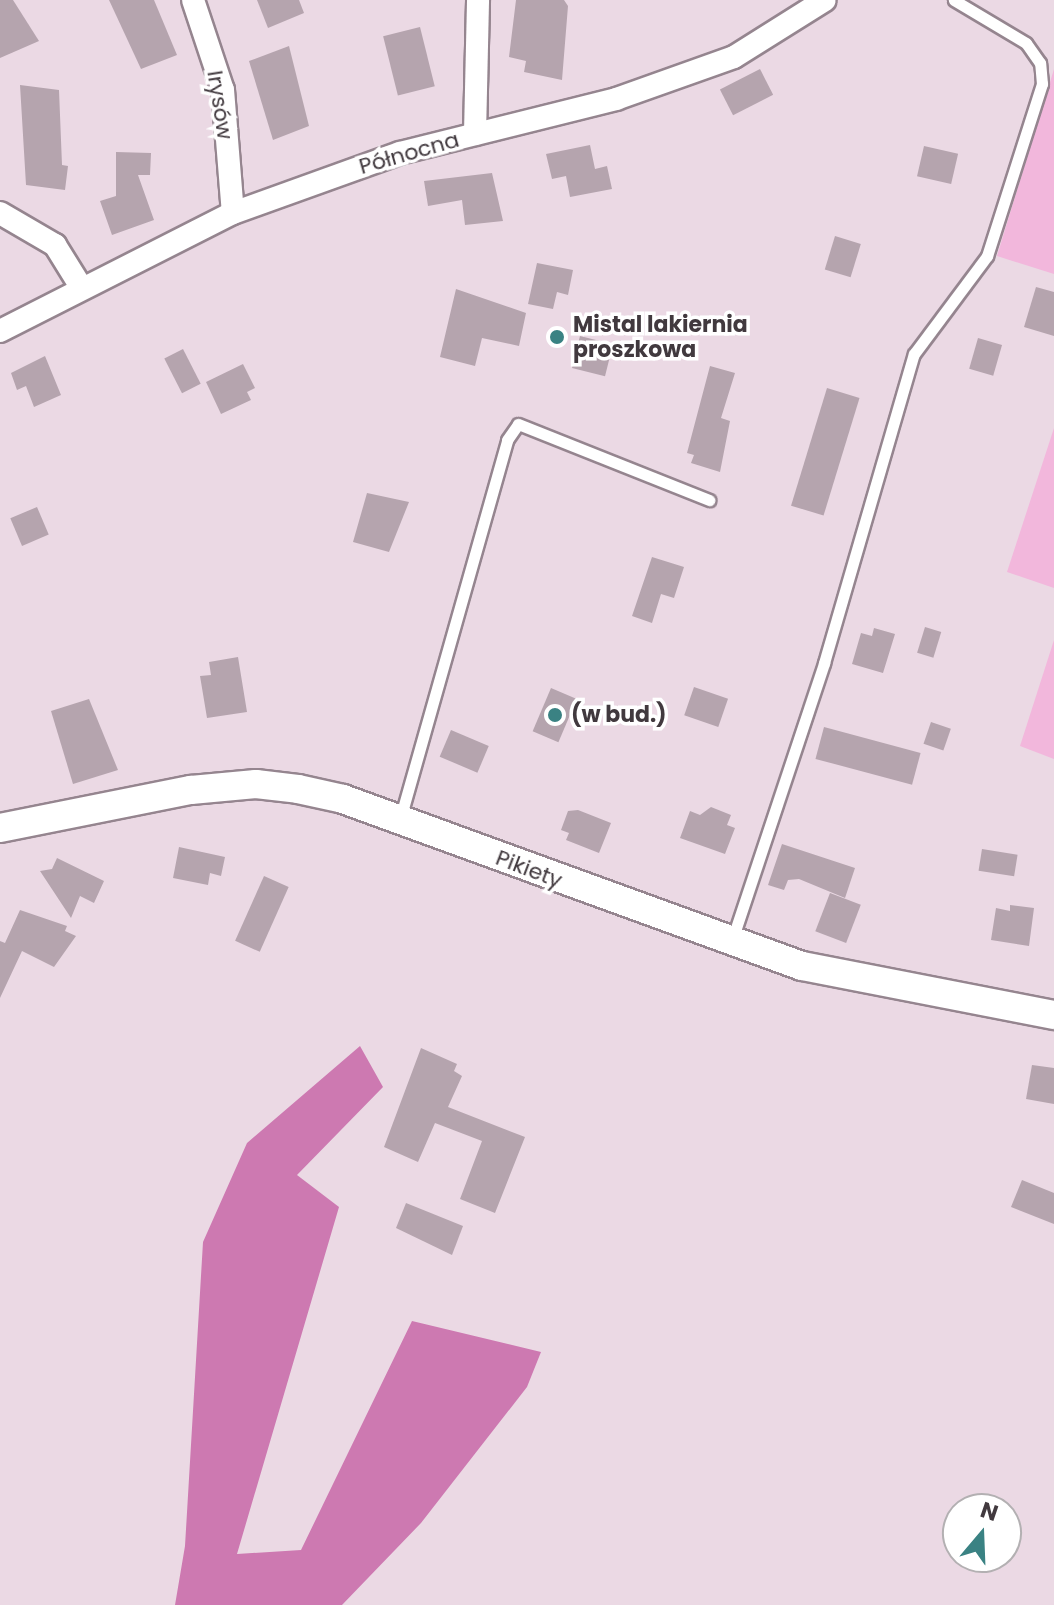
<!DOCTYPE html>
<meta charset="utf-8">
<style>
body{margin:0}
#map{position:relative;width:1054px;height:1605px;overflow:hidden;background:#ebd9e4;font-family:Poppins,sans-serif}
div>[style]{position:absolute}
.green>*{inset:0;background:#f2b7dc}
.forest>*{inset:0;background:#cd79b1}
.building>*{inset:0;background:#b5a4ae;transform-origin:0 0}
.roads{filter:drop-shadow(2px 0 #95858f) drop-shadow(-2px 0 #95858f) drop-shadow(0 2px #95858f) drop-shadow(0 -2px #95858f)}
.service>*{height:11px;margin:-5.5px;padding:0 5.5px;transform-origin:5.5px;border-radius:5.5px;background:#fff}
.minor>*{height:22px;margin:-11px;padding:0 11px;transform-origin:11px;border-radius:11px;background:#fff}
.tertiary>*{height:28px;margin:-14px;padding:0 14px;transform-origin:14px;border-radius:14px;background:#fff}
.dots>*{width:22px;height:22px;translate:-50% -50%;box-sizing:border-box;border:4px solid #fff;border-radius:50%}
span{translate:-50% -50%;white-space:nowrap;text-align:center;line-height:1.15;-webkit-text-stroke:7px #fff;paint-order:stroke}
.street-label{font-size:22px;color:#41393e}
.poi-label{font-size:22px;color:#41393e;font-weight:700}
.left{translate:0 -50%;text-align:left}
.north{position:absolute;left:942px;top:1493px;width:80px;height:80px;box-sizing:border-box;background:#fff;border:2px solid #b3b0b2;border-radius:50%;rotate:19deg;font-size:22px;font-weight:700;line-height:32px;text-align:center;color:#41393e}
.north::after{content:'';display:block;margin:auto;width:28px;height:36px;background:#3a8283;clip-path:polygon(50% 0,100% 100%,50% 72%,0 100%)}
</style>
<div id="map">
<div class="green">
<div style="clip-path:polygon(1054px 69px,1054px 274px,997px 256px)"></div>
<div style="clip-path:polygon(1054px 428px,1054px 588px,1007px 572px)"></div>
<div style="clip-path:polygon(1054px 640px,1054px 759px,1020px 746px)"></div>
</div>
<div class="forest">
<div style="clip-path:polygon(360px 1046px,383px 1087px,297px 1175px,339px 1207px,237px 1554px,301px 1550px,412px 1321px,541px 1352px,527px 1387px,421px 1523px,342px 1605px,175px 1605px,185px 1546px,203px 1242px,247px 1143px)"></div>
</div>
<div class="building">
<div style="clip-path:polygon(0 0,13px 0,39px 41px,0 58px)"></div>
<div style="clip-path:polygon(109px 0,154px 0,177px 55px,141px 69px)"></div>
<div style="clip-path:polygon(257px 0,299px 0,304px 13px,268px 28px)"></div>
<div style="clip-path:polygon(516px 0,564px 0,568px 6px,562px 80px,524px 72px,526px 61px,509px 57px)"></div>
<div style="left:420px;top:27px;width:61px;height:38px;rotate:76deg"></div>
<div style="clip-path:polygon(289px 46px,309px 126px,273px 140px,249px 61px)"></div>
<div style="left:760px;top:69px;width:29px;height:45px;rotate:63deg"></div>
<div style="clip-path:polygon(20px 85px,59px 90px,62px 165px,68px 166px,65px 190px,26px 185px)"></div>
<div style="clip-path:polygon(590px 145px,595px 169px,607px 166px,612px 189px,570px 197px,566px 176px,552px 179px,546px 154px)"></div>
<div style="left:924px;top:146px;width:35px;height:31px;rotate:13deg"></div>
<div style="clip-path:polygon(116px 152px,151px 153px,150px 175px,138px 175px,154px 220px,112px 235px,100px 201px,116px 196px)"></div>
<div style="clip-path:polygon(492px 173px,503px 221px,465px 225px,462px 200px,428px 206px,424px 181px)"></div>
<div style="left:835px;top:236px;width:27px;height:35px;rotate:17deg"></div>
<div style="clip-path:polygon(537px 263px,573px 270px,568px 295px,557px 292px,553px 309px,528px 304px)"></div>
<div style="clip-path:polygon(1036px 287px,1054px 292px,1054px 336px,1024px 327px)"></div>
<div style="clip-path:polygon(456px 289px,526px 313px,519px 346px,482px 338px,475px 366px,440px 357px)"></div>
<div style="left:580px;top:336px;width:34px;height:33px;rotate:14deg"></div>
<div style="left:978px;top:338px;width:25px;height:32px;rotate:16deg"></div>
<div style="left:183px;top:349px;width:39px;height:21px;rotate:63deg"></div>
<div style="clip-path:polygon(45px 356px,61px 395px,34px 407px,26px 386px,17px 390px,11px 373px)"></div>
<div style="clip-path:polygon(243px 364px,255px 388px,247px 392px,251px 400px,221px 414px,206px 382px)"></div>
<div style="clip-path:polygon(710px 366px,735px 373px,721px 418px,730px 421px,720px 472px,691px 463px,694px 455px,687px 453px)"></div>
<div style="left:827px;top:388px;width:34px;height:123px;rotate:17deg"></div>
<div style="clip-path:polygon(367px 493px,409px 502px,389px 552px,353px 542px)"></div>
<div style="left:37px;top:507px;width:30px;height:29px;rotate:67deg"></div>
<div style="clip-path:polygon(652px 557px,684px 567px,674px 598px,661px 594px,652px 623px,632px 616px)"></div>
<div style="left:925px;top:627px;width:17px;height:27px;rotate:17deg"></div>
<div style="clip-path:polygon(874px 628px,895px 634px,883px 673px,852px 664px,861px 633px,872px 636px)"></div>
<div style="clip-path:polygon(238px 657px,247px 712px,207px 718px,200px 676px,211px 675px,209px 662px)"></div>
<div style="left:694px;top:687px;width:36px;height:30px;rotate:19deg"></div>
<div style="left:551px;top:688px;width:28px;height:47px;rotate:23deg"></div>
<div style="clip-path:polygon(89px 699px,118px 770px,73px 784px,51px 711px)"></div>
<div style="left:931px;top:722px;width:21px;height:23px;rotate:19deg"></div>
<div style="left:824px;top:727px;width:100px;height:33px;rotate:15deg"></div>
<div style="left:451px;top:730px;width:41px;height:29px;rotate:23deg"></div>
<div style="clip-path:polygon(711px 807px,731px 815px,727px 825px,735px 828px,725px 854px,680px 838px,690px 811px,700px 815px)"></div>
<div style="clip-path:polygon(578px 810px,611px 823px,599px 853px,566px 840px,569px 833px,561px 830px,568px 811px)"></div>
<div style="clip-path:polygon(782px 844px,855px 868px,845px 898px,799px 879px,788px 880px,784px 890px,768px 885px)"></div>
<div style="clip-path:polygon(179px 847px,225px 857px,221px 876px,210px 873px,208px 885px,173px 878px)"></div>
<div style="left:982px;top:849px;width:36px;height:22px;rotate:9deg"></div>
<div style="clip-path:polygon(57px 858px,104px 881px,94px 903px,80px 896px,71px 918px,40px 871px,52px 869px)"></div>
<div style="left:264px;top:876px;width:27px;height:71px;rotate:24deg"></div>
<div style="left:830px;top:893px;width:33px;height:41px;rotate:21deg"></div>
<div style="clip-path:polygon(1010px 905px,1034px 908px,1029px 946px,991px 940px,996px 908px,1010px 911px)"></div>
<div style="clip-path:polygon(20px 910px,67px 926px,65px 931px,76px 936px,54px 967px,22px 951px,0 998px,0 941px,5px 943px)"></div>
<div style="clip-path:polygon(421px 1048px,457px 1064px,454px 1071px,462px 1076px,448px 1107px,525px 1137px,495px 1213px,460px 1199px,482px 1141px,435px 1123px,418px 1162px,384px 1147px)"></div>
<div style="clip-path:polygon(1032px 1065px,1054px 1068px,1054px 1104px,1026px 1099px)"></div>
<div style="clip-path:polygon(1022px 1180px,1054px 1193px,1054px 1224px,1011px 1207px)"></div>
<div style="clip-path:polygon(406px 1203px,463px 1226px,452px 1255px,396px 1228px)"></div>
</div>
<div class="roads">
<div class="service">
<div style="left:400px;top:819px;width:394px;rotate:-74.2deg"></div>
<div style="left:507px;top:440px;width:19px;rotate:-55deg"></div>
<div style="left:518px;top:424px;width:206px;rotate:21.7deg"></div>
<div style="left:732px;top:940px;width:292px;rotate:-71.6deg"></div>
<div style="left:824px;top:663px;width:322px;rotate:-73.8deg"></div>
<div style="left:914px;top:354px;width:122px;rotate:-53.3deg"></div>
<div style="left:987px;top:256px;width:181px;rotate:-72.3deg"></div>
<div style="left:1042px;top:84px;width:21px;rotate:-95deg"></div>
<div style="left:1040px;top:63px;width:24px;rotate:-125deg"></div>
<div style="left:1026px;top:43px;width:84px;rotate:-149.2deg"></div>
</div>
<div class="minor">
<div style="left:193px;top:0;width:95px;rotate:71.6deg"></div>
<div style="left:223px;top:90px;width:123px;rotate:85.4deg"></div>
<div style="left:475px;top:134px;width:134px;rotate:-88.7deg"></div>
<div style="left:0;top:213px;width:64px;rotate:30.2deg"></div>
<div style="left:55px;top:245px;width:49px;rotate:58.2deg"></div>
<div style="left:0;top:331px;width:261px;rotate:-26.9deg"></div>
<div style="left:233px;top:213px;width:177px;rotate:-19.8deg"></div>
<div style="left:400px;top:153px;width:223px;rotate:-14deg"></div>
<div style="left:616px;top:99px;width:125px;rotate:-19.6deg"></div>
<div style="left:734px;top:57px;width:107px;rotate:-32.1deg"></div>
</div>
<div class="tertiary">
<div style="left:0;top:828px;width:195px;rotate:-11.3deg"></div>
<div style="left:191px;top:790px;width:65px;rotate:-5.3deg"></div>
<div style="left:256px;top:784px;width:42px;rotate:6.8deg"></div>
<div style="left:298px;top:789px;width:46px;rotate:12.5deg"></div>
<div style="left:343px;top:799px;width:488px;rotate:20deg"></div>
<div style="left:802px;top:966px;width:257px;rotate:11deg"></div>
</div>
</div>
<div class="dots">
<div style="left:557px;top:337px;background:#3a8283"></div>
<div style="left:555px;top:715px;background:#3a8283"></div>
</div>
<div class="street-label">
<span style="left:220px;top:105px;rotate:81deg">Irysów</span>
<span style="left:409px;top:153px;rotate:-16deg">Północna</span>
<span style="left:529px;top:869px;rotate:21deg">Pikiety</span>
</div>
<div class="poi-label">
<span class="left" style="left:573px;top:337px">Mistal lakiernia<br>proszkowa</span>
<span class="left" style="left:571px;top:715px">(w bud.)</span>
</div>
<div class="north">N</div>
</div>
